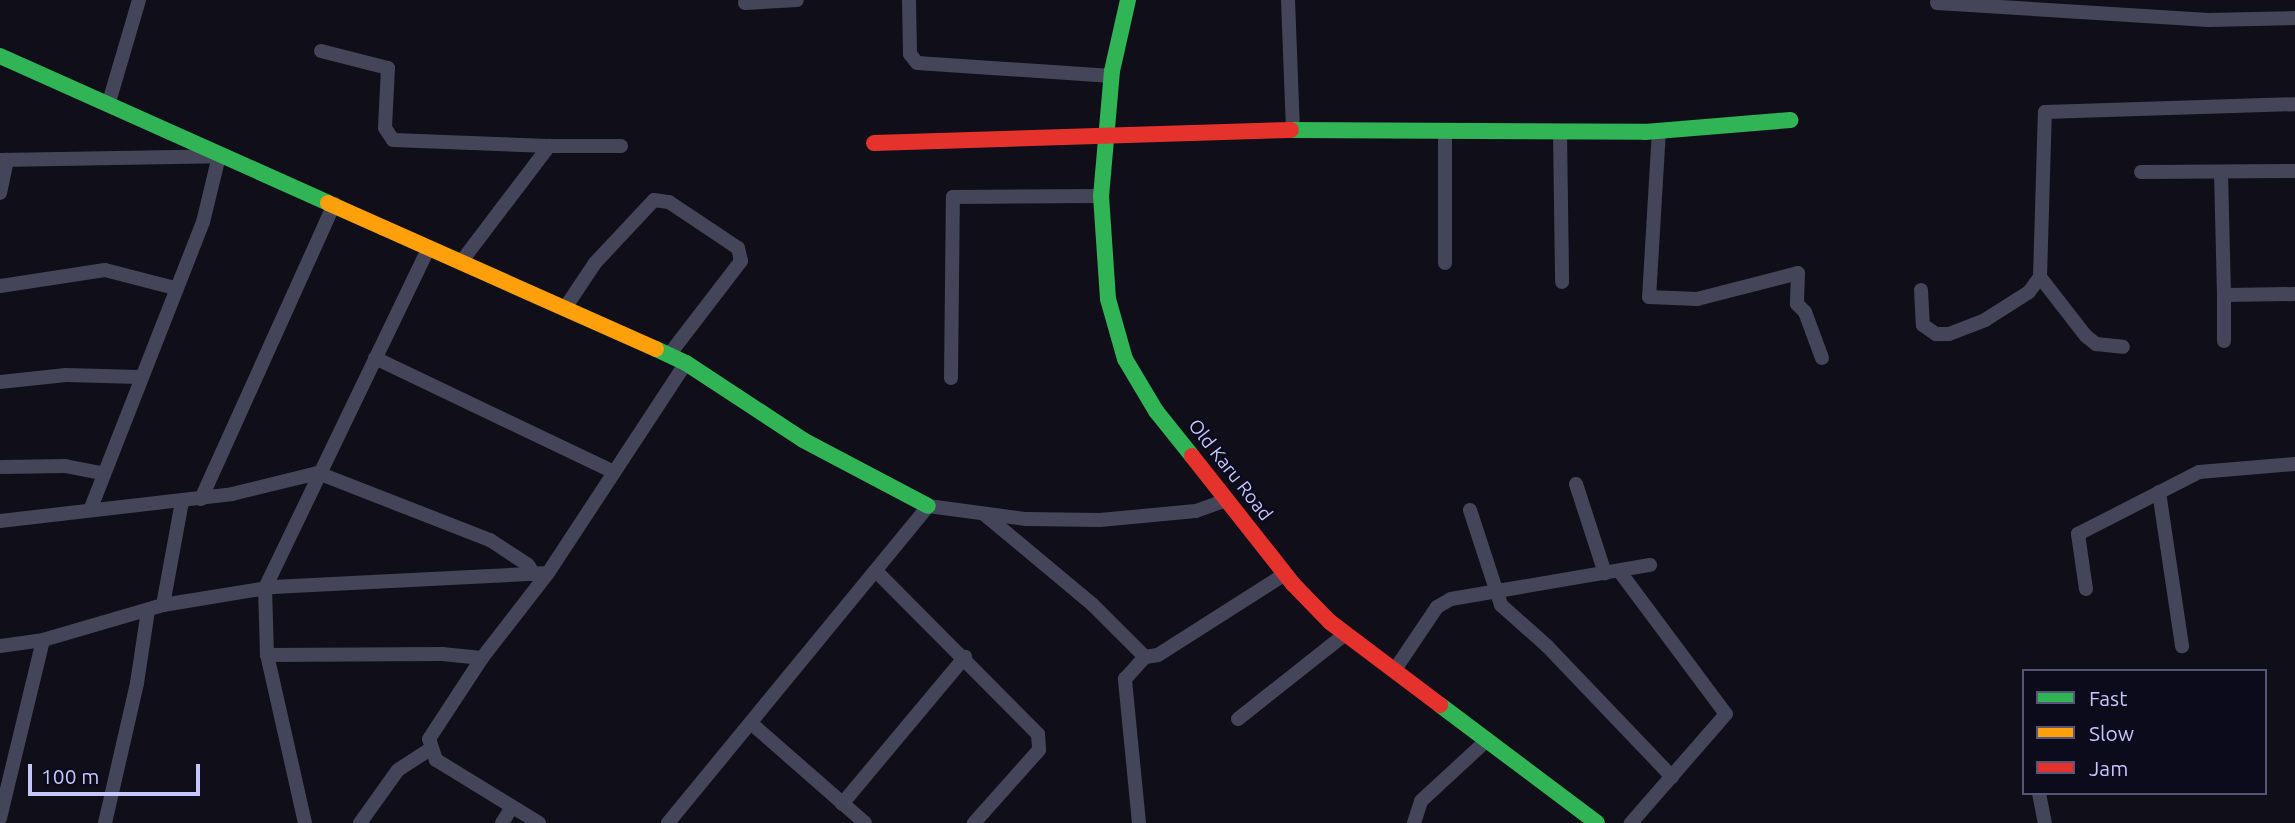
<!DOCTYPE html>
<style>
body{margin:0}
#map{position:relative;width:2295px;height:823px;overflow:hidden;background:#100e18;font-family:Ubuntu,sans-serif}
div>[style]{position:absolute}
.street>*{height:14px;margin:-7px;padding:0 7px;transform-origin:7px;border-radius:7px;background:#444559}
.fast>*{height:16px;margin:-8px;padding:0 8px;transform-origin:8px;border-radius:8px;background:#30b455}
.slow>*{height:16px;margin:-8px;padding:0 8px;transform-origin:8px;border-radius:8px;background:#ff9f0a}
.jam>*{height:16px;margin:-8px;padding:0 8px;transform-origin:8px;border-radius:8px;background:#e5322d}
span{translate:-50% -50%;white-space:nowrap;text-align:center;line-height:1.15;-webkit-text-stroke:5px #0c0b1b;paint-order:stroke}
.street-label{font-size:19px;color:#c6c6fe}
.legend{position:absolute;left:2022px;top:669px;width:245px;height:126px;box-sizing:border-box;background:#0c0b1b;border:2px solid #565676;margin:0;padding:9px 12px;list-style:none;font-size:21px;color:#c6c6fe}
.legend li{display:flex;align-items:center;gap:14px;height:35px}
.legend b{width:35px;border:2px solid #565676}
.scale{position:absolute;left:28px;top:764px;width:172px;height:32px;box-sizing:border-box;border:4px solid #c6c6fe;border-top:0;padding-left:9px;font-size:21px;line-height:24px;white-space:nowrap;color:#c6c6fe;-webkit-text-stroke:5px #0c0b1b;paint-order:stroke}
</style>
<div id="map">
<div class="street">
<div style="left:909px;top:0;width:54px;rotate:88.9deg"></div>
<div style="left:910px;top:54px;width:11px;rotate:52deg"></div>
<div style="left:917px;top:63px;width:195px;rotate:3.8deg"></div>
<div style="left:1288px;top:0;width:130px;rotate:87.8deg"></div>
<div style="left:745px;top:3px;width:52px;rotate:-3.3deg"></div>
<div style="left:1937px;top:3px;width:272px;rotate:3.6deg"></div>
<div style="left:2208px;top:20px;width:87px;rotate:-1.3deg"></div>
<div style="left:321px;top:51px;width:69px;rotate:14.2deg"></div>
<div style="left:388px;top:68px;width:60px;rotate:92.9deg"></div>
<div style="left:385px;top:128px;width:14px;rotate:56deg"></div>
<div style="left:393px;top:140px;width:156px;rotate:2.2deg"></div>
<div style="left:109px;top:102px;width:106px;rotate:-73.6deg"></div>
<div style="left:1659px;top:130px;width:167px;rotate:93.4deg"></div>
<div style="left:1649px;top:297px;width:48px;rotate:2.4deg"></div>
<div style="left:1697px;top:299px;width:104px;rotate:-14.4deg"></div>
<div style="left:1798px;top:273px;width:31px;rotate:92deg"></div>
<div style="left:1797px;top:304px;width:11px;rotate:45deg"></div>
<div style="left:1805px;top:312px;width:49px;rotate:69.7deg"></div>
<div style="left:1560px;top:132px;width:150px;rotate:89.2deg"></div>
<div style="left:0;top:160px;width:219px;rotate:-1deg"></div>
<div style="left:219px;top:156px;width:68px;rotate:103.6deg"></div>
<div style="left:203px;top:222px;width:309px;rotate:111.4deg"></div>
<div style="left:2141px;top:172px;width:154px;rotate:-0.4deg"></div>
<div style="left:2221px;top:172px;width:123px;rotate:88.6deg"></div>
<div style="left:2224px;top:295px;width:71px;rotate:-0.8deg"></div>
<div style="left:0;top:193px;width:34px;rotate:-78deg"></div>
<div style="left:461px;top:262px;width:146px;rotate:-52.8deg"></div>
<div style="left:549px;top:146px;width:72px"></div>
<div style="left:1445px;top:263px;width:133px;rotate:-90deg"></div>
<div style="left:2040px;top:277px;width:75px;rotate:52.1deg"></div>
<div style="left:2086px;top:336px;width:13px;rotate:39deg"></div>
<div style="left:2096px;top:344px;width:27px;rotate:6deg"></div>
<div style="left:0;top:286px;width:106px;rotate:-8.7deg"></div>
<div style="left:105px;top:270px;width:72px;rotate:14.4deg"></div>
<div style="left:1921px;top:290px;width:35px;rotate:87deg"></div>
<div style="left:1923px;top:325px;width:16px;rotate:35deg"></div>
<div style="left:1936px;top:334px;width:13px"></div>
<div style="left:1949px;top:334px;width:39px;rotate:-21deg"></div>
<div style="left:1985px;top:320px;width:52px;rotate:-32.5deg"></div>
<div style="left:2029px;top:292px;width:19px;rotate:-54deg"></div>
<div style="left:2040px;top:277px;width:165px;rotate:-88.3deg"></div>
<div style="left:2045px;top:112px;width:250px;rotate:-1.8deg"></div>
<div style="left:565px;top:308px;width:54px;rotate:-56.3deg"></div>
<div style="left:595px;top:263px;width:86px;rotate:-46.9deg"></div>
<div style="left:654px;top:200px;width:15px;rotate:8deg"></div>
<div style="left:669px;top:202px;width:83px;rotate:33.7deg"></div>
<div style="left:738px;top:248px;width:13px;rotate:77deg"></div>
<div style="left:741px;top:261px;width:118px;rotate:127.5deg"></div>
<div style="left:2224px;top:341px;width:46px;rotate:-90deg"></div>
<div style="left:375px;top:358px;width:265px;rotate:25.5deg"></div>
<div style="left:951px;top:378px;width:181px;rotate:-89.4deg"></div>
<div style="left:953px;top:197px;width:148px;rotate:-0.4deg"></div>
<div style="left:0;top:382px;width:66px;rotate:-6.1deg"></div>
<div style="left:66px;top:375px;width:74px;rotate:1.5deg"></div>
<div style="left:2px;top:467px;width:63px;rotate:-0.9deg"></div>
<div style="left:65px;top:466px;width:38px;rotate:11deg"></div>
<div style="left:1576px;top:484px;width:94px;rotate:72deg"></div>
<div style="left:2159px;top:492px;width:156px;rotate:81.5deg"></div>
<div style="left:201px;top:499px;width:324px;rotate:-65.7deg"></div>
<div style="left:1470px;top:510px;width:100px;rotate:71.9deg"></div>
<div style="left:1501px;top:605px;width:62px;rotate:41.7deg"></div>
<div style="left:1547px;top:646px;width:181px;rotate:46.3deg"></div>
<div style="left:984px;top:514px;width:141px;rotate:39.8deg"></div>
<div style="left:1092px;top:604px;width:75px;rotate:45deg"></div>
<div style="left:1145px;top:657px;width:13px;rotate:-9deg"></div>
<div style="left:1158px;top:655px;width:151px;rotate:-32.5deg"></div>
<div style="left:0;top:521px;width:234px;rotate:-6.6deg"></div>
<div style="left:232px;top:494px;width:89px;rotate:-13.7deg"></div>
<div style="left:318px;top:473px;width:185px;rotate:21.3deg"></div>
<div style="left:490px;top:540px;width:45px;rotate:33.3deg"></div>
<div style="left:528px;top:565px;width:11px;rotate:56deg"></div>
<div style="left:876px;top:571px;width:230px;rotate:45.2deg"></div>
<div style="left:1038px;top:734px;width:16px;rotate:86deg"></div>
<div style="left:1039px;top:750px;width:98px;rotate:131.7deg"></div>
<div style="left:1620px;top:572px;width:177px;rotate:53.3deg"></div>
<div style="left:1726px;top:714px;width:145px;rotate:131.1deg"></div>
<div style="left:2086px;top:589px;width:56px;rotate:-98.3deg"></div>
<div style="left:2078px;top:534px;width:136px;rotate:-27.1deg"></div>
<div style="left:2199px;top:472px;width:96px;rotate:-4.8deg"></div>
<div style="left:163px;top:605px;width:106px;rotate:-79.6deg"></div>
<div style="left:0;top:646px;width:43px;rotate:-7.9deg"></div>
<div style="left:43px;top:640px;width:125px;rotate:-16.3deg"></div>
<div style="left:163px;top:605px;width:111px;rotate:-9.3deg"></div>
<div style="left:273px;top:587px;width:275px;rotate:-2.9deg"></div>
<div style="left:548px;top:573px;width:251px;rotate:-56.7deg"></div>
<div style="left:267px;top:655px;width:175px;rotate:-0.3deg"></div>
<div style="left:442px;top:654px;width:40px;rotate:5.7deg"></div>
<div style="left:1394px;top:671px;width:77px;rotate:-56.1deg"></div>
<div style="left:1437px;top:607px;width:16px;rotate:-30deg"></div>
<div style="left:1451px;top:599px;width:202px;rotate:-9.7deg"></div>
<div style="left:1238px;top:719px;width:135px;rotate:-38.4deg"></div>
<div style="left:752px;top:724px;width:150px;rotate:41.2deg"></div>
<div style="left:2039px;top:793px;width:31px;rotate:79deg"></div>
<div style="left:842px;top:804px;width:192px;rotate:-50.1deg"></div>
<div style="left:0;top:818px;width:183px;rotate:-76.4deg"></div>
<div style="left:105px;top:823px;width:144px;rotate:-77.1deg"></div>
<div style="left:137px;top:683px;width:74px;rotate:-81.4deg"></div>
<div style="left:305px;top:823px;width:172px;rotate:-102.7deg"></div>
<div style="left:267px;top:655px;width:67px;rotate:-91.7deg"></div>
<div style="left:265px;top:588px;width:378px;rotate:-64.3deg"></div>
<div style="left:360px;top:823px;width:65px;rotate:-54.4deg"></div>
<div style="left:398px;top:770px;width:37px;rotate:-33deg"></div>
<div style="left:502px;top:823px;width:19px;rotate:-58deg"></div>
<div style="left:539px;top:823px;width:121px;rotate:-148.5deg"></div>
<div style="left:436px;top:760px;width:22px;rotate:-108deg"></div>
<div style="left:429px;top:739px;width:97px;rotate:-56.8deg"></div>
<div style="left:482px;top:658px;width:108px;rotate:-52.2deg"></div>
<div style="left:668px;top:823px;width:410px;rotate:-50.6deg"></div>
<div style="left:928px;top:506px;width:99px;rotate:7.6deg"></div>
<div style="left:1026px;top:519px;width:74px;rotate:0.8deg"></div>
<div style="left:1100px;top:520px;width:96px;rotate:-5.4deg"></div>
<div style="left:1196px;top:511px;width:33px;rotate:-20deg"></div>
<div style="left:1139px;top:823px;width:145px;rotate:-95.6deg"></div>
<div style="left:1125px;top:679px;width:30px;rotate:-48deg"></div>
<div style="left:1414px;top:823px;width:23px;rotate:-72deg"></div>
<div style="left:1421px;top:801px;width:90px;rotate:-42.7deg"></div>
</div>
<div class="fast">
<div style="left:1128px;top:0;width:73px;rotate:102.7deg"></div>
<div style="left:1112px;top:71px;width:125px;rotate:95deg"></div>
<div style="left:1101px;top:196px;width:103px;rotate:86.1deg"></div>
<div style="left:1108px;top:299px;width:62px;rotate:74.2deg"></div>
<div style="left:1125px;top:359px;width:61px;rotate:59.2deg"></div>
<div style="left:1156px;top:411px;width:58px;rotate:51.3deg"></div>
<div style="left:0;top:56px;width:359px;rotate:24.1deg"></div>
<div style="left:1291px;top:130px;width:354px;rotate:0.3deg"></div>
<div style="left:1645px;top:132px;width:146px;rotate:-4.7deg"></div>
<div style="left:656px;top:349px;width:33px;rotate:25deg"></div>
<div style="left:686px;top:363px;width:140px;rotate:33.3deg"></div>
<div style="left:803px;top:440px;width:141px;rotate:27.8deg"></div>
<div style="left:1440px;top:705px;width:196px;rotate:36.9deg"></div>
</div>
<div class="slow">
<div style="left:328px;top:203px;width:359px;rotate:24deg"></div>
</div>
<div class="jam">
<div style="left:874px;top:143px;width:417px;rotate:-1.8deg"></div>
<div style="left:1192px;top:456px;width:163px;rotate:51.7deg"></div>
<div style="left:1293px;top:584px;width:53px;rotate:45.8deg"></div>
<div style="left:1330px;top:622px;width:138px;rotate:37deg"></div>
</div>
<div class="street-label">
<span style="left:1230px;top:470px;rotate:52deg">Old Karu Road</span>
</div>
<ul class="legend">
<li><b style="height:9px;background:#30b455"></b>Fast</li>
<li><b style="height:9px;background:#ff9f0a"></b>Slow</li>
<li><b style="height:9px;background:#e5322d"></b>Jam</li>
</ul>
<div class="scale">100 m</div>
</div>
